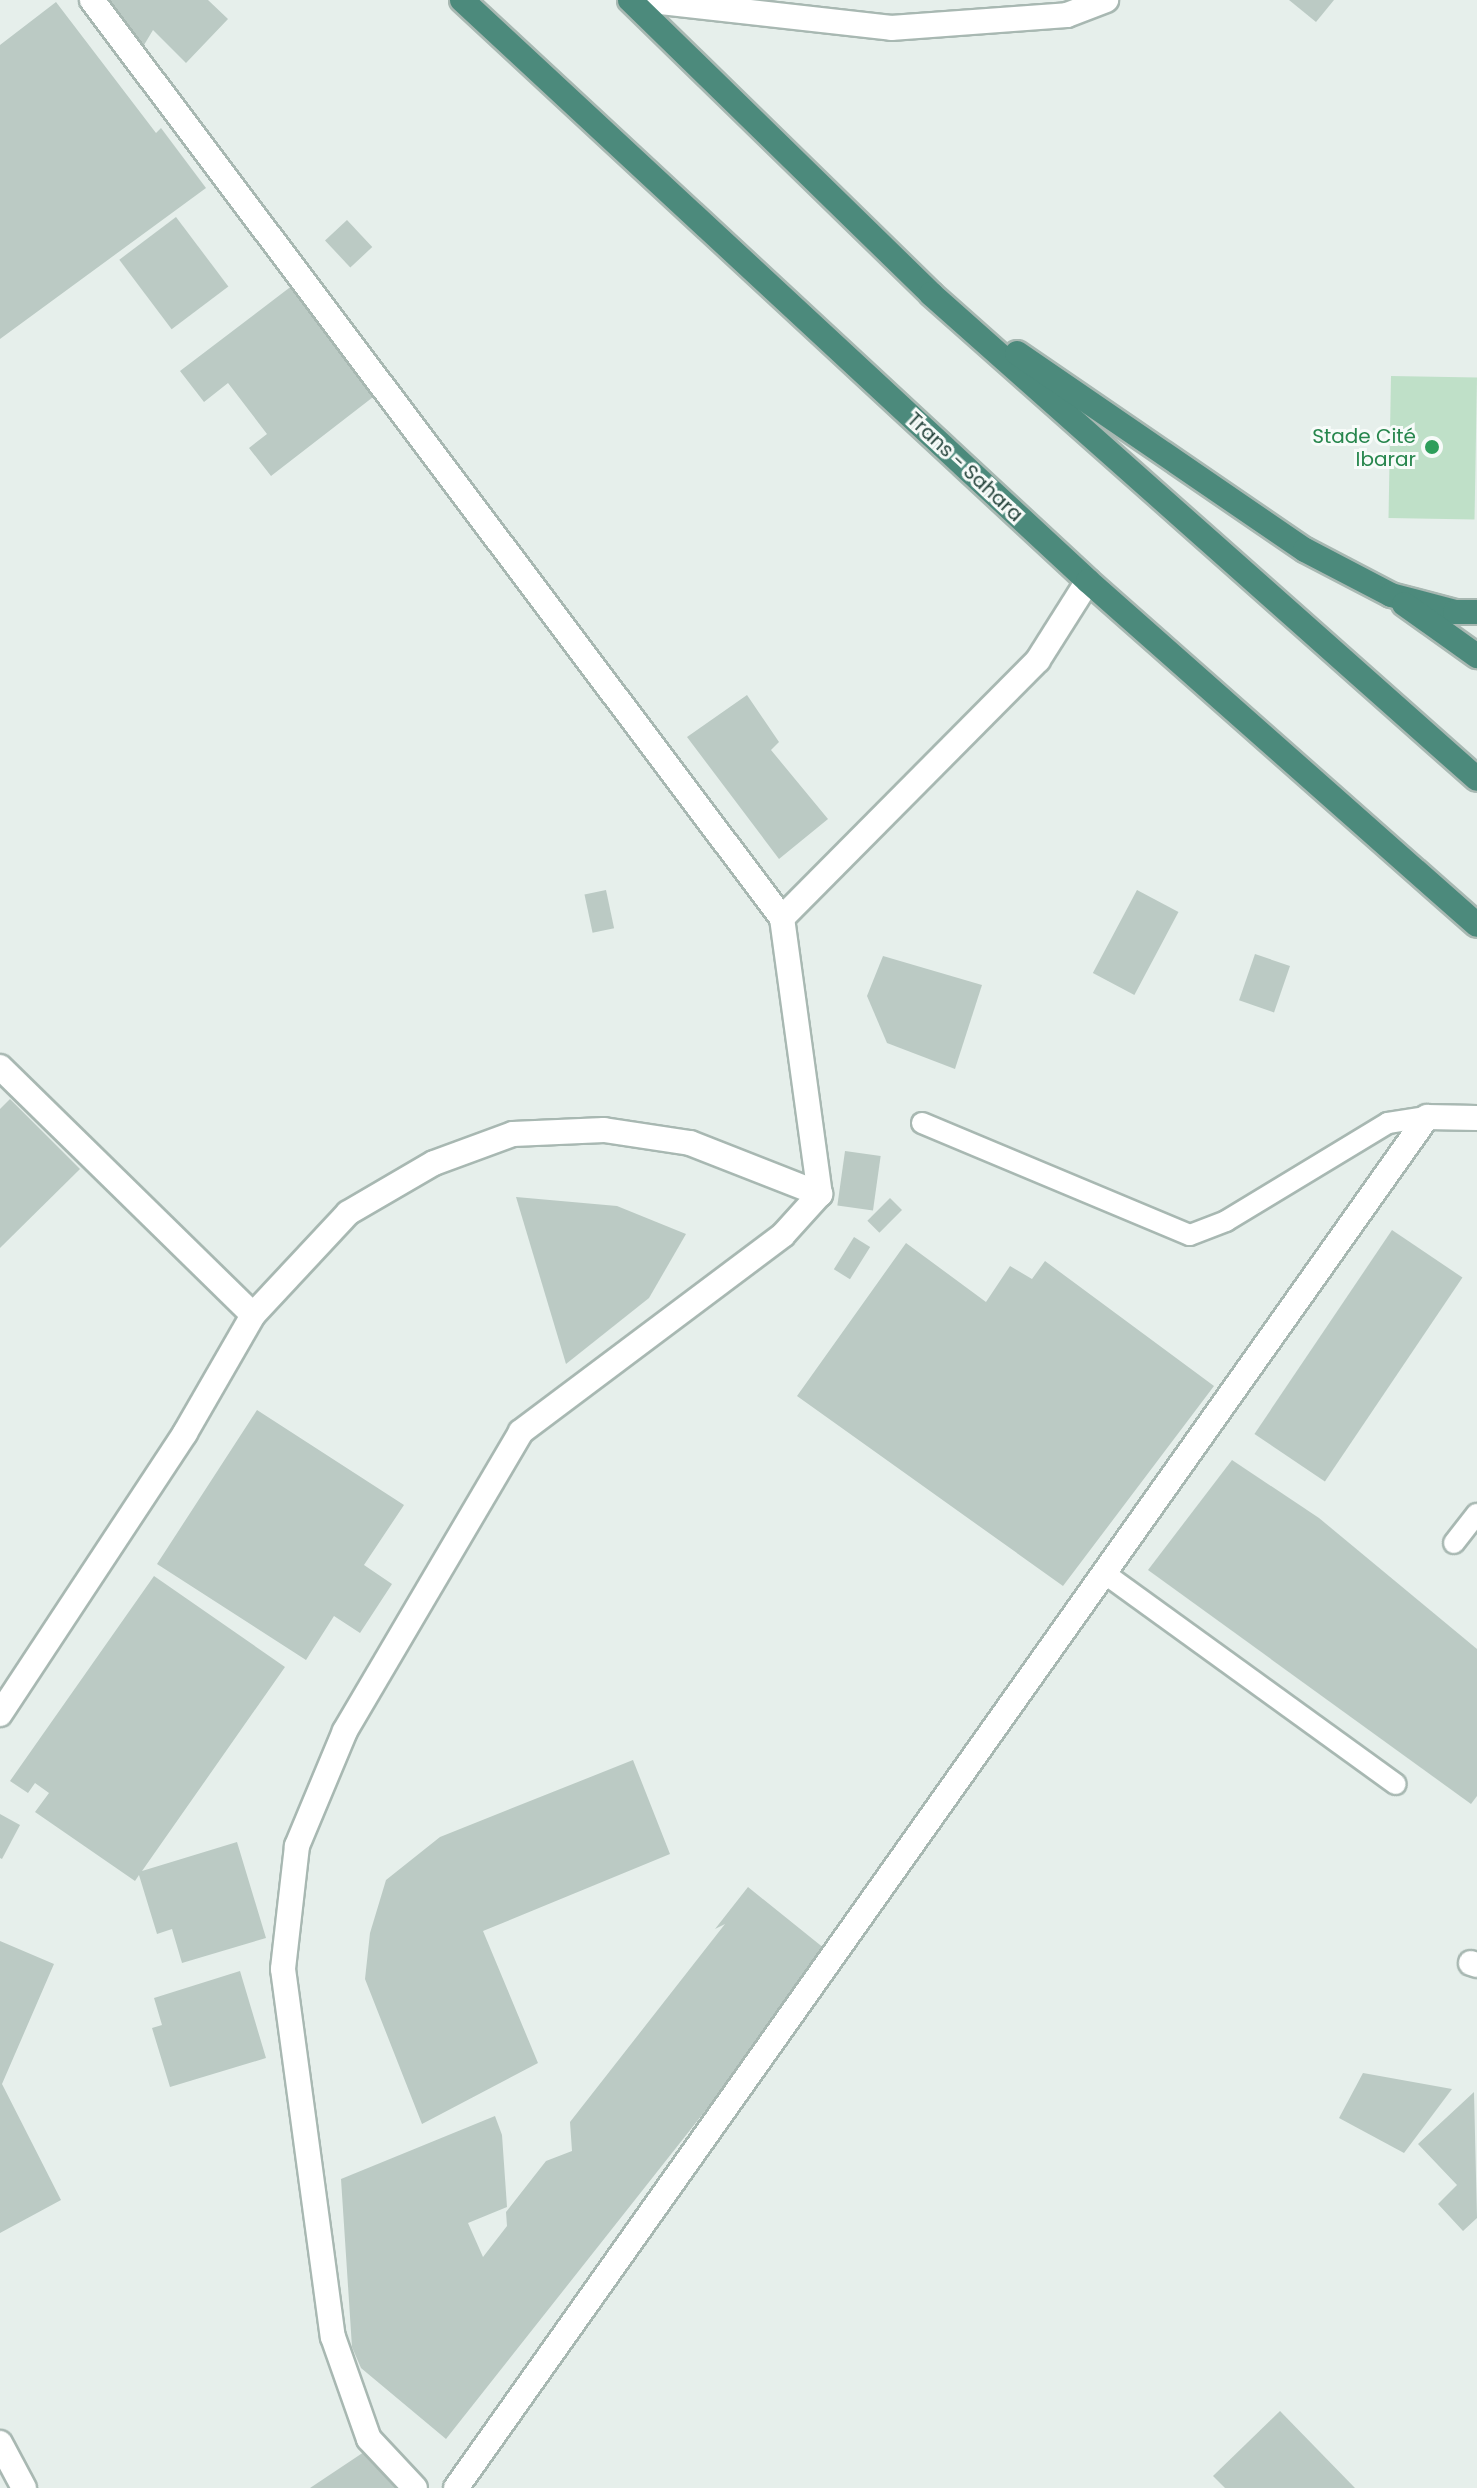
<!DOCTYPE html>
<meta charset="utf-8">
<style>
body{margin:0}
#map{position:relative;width:1477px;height:2488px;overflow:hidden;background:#e6efeb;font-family:Poppins,sans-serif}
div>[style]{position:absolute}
.green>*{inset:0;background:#bfe0c8;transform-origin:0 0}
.building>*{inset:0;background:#bbcac4;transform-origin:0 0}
.roads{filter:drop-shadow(2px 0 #a8b8b2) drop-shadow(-2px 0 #a8b8b2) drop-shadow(0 2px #a8b8b2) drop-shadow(0 -2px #a8b8b2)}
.service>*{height:20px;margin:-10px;padding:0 10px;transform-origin:10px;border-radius:10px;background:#fff}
.minor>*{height:24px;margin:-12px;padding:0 12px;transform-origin:12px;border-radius:12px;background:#fff}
.trunk>*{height:24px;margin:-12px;padding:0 12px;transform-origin:12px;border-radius:12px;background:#4c8a7c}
.dots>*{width:22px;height:22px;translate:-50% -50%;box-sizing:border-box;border:4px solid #f7fbf9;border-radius:50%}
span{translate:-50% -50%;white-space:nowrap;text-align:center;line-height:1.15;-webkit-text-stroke:6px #f7fbf9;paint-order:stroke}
.leisure-label{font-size:20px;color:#27864d}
.right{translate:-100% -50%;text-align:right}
.street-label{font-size:20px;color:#24423a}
</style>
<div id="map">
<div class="green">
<div style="left:1391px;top:376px;width:86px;height:142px;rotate:1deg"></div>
</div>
<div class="building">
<div style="clip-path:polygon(97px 0,208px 0,228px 19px,186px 63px,153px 30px,144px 45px)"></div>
<div style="clip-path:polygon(1289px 0,1334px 0,1316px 22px)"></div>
<div style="clip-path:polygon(56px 2px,156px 133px,161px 128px,206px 188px,0 339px,0 45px)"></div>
<div style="left:176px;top:217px;width:87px;height:71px;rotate:53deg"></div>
<div style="left:347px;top:220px;width:37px;height:30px;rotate:47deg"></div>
<div style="clip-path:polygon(293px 285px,377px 394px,271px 476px,249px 448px,267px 434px,228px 383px,204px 402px,180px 371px)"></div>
<div style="clip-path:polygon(747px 695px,779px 742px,771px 750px,828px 819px,779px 859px,687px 737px)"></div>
<div style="left:606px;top:890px;width:39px;height:22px;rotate:78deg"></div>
<div style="left:1137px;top:890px;width:47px;height:94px;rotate:28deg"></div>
<div style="left:1255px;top:954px;width:37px;height:49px;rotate:19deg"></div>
<div style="clip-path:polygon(883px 956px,982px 985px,955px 1069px,887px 1043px,867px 996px)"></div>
<div style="clip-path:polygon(10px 1099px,80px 1169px,0 1248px,0 1109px)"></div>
<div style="left:845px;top:1151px;width:36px;height:55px;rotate:8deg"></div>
<div style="clip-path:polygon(516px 1197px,617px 1206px,686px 1234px,649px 1298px,566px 1364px)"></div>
<div style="left:890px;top:1198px;width:17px;height:32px;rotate:45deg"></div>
<div style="left:1392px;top:1230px;width:85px;height:246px;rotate:34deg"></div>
<div style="left:854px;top:1237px;width:19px;height:38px;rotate:32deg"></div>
<div style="clip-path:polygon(906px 1243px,986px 1302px,1010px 1266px,1032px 1279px,1045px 1261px,1214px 1386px,1063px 1586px,797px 1396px)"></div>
<div style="clip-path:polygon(257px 1410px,404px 1505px,364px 1565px,392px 1584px,360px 1633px,334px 1616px,306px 1660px,157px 1564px)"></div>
<div style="clip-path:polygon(1232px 1460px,1319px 1518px,1477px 1649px,1477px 1796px,1471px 1804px,1148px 1570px)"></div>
<div style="clip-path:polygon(154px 1576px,285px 1667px,142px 1871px,237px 1842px,266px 1938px,182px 1963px,172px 1929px,157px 1934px,139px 1875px,135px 1881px,35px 1812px,49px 1793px,35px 1783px,28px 1793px,10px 1781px)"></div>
<div style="clip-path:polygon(633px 1760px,670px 1854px,483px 1931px,538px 2063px,422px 2124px,365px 1979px,370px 1933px,386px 1880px,440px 1837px)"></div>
<div style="clip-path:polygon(0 1814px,20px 1825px,2px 1859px,0 1858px)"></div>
<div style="clip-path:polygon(748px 1887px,830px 1953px,446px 2439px,361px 2368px,352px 2347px,341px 2179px,495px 2116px,502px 2135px,507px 2207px,468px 2223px,483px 2257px,507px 2226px,506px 2212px,546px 2161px,572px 2151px,570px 2122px,725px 1924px,715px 1929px)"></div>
<div style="clip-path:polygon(0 1941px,54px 1964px,2px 2084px,61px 2200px,0 2233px)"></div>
<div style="clip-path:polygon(240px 1971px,266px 2058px,170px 2087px,152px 2028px,162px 2025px,154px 1998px)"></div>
<div style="clip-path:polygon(1363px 2073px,1452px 2089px,1404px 2153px,1339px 2118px)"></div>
<div style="clip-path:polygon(1474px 2092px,1477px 2218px,1463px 2231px,1438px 2204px,1457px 2185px,1418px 2144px)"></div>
<div style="clip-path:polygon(1280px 2411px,1355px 2488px,1225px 2488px,1213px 2476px)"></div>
<div style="clip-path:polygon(373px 2446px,401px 2488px,310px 2488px)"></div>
</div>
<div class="roads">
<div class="service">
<div style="left:922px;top:1123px;width:290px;rotate:22.7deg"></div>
<div style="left:1190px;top:1235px;width:39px;rotate:-21deg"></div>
<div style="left:1226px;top:1221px;width:189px;rotate:-31.2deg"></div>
<div style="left:1388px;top:1123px;width:39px;rotate:-9deg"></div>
<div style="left:1454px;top:1543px;width:37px;rotate:-52deg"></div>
<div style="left:1104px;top:1573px;width:360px;rotate:35.9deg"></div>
</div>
<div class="minor">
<div style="left:92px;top:0;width:1148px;rotate:53.07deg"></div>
<div style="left:782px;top:918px;width:279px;rotate:82.2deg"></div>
<div style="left:820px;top:1194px;width:55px;rotate:132.1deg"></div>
<div style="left:783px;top:1235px;width:328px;rotate:143.1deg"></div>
<div style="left:521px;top:1432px;width:347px;rotate:120.5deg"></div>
<div style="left:345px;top:1731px;width:125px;rotate:112.7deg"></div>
<div style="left:297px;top:1846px;width:124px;rotate:96.5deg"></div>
<div style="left:283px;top:1969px;width:371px;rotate:82.3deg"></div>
<div style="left:333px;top:2337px;width:108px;rotate:70.6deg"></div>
<div style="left:369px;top:2439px;width:67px;rotate:46.8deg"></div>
<div style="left:643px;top:0;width:250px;rotate:6.4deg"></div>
<div style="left:891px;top:28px;width:176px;rotate:-4.2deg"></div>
<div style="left:1067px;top:15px;width:42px;rotate:-21deg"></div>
<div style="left:782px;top:918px;width:363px;rotate:-45.2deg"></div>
<div style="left:1038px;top:660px;width:93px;rotate:-57.7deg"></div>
<div style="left:0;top:1067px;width:354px;rotate:44.4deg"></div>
<div style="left:0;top:1714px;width:336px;rotate:-56.6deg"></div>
<div style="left:185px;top:1433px;width:136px;rotate:-60deg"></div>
<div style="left:253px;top:1315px;width:139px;rotate:-47deg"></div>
<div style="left:348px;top:1213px;width:99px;rotate:-30.2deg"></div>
<div style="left:434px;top:1163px;width:84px;rotate:-20.2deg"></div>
<div style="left:513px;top:1134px;width:91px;rotate:-2.5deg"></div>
<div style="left:604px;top:1130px;width:87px;rotate:8.6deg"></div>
<div style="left:690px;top:1143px;width:140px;rotate:21.4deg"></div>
<div style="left:1471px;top:1963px;width:6px;rotate:18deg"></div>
<div style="left:0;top:2443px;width:51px;rotate:61.9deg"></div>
<div style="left:456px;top:2488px;width:1680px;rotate:-54.69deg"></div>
<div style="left:1427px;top:1117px;width:50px;rotate:1.1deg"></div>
</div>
<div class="trunk">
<div style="left:462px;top:0;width:854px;rotate:42.86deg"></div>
<div style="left:1088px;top:581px;width:519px;rotate:41.49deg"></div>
<div style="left:630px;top:0;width:421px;rotate:44.3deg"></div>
<div style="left:931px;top:294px;width:730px;rotate:41.61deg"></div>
<div style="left:1017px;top:353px;width:349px;rotate:34.4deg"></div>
<div style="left:1305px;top:550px;width:97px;rotate:27.6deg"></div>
<div style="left:1391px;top:595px;width:66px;rotate:14.9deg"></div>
<div style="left:1455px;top:612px;width:22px"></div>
<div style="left:1404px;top:604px;width:90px;rotate:35.5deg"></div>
</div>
</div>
<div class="dots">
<div style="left:1432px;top:447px;background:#2e9e5b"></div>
</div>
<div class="leisure-label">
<span class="right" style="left:1416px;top:448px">Stade Cité<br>Ibarar</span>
</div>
<div class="street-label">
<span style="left:965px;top:467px;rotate:43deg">Trans - Sahara</span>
</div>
</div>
